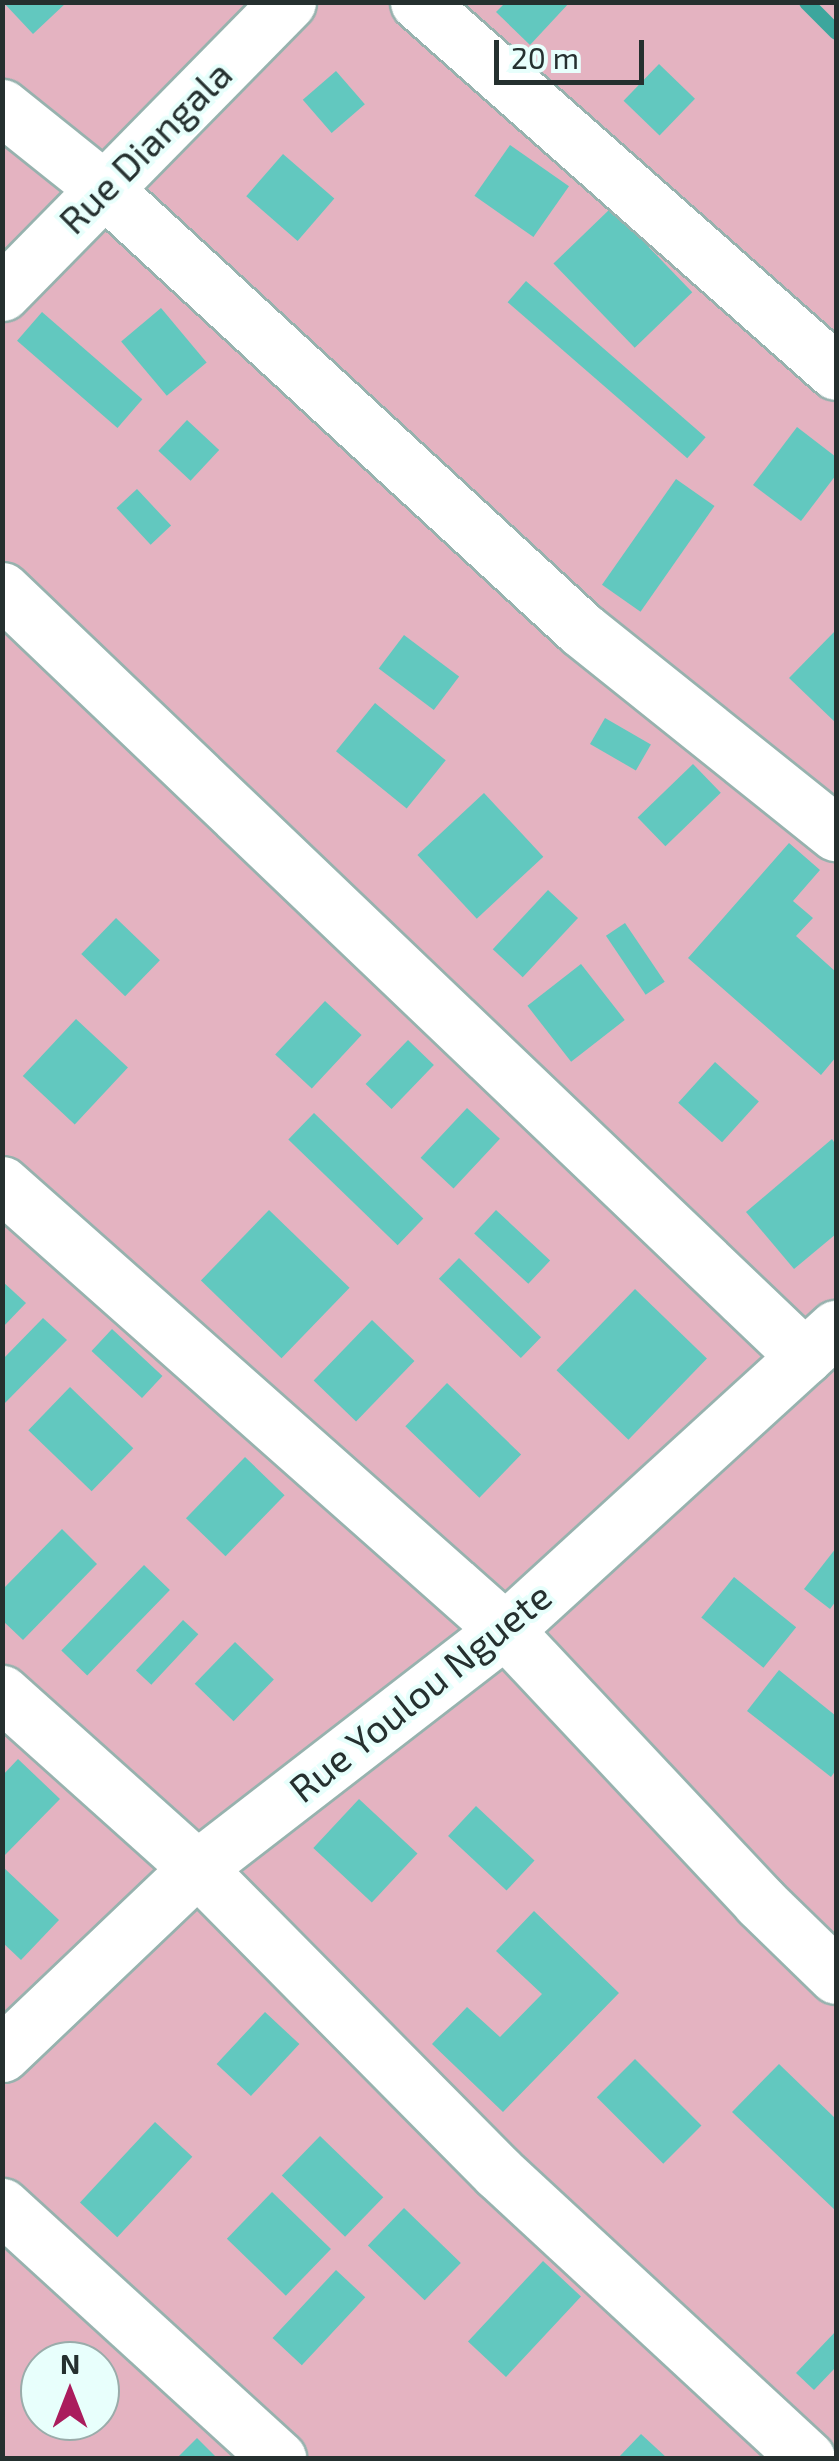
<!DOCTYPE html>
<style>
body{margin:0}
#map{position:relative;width:839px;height:2461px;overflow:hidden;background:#d7f3ef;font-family:"Exo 2",sans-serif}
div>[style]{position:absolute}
.green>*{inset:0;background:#e4b3c1}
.stream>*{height:15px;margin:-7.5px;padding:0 7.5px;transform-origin:7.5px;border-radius:7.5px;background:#3ca69d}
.building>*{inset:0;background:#62c8bf;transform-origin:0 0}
.roads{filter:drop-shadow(2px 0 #97b2ae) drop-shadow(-2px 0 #97b2ae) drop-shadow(0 2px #97b2ae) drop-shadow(0 -2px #97b2ae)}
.street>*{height:55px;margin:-27.5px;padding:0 27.5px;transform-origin:27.5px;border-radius:27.5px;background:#fff}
span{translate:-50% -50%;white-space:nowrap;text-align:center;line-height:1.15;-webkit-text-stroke:8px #e8fffc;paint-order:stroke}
.street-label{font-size:38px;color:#25302f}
.frame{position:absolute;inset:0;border:5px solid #25302f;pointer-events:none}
.north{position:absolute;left:20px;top:2341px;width:100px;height:100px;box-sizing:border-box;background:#e8fffc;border:2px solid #9aacaa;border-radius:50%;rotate:0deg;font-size:28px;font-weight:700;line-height:40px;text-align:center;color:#25302f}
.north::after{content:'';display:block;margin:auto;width:35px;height:45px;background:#aa1d5d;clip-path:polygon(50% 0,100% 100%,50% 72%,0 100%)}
.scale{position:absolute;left:494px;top:40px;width:150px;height:45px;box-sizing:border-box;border:5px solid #25302f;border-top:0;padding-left:12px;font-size:30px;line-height:35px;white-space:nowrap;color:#25302f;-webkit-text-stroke:8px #e8fffc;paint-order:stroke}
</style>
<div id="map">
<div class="green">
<div style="clip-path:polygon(evenodd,3px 3px,836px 3px,836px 2458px,3px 2458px,3px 3px,40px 2361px,100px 2361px,100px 2421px,40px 2421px,40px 2361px)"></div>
</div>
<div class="stream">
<div style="left:806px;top:2px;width:42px;rotate:45deg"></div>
</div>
<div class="building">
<div style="clip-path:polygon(3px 2px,67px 2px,33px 34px)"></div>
<div style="clip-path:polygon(506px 2px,570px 2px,530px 45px,496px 12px)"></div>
<div style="left:659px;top:64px;width:50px;height:51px;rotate:44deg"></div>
<div style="left:336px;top:71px;width:44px;height:44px;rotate:49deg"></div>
<div style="left:510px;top:145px;width:72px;height:62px;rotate:35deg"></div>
<div style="left:283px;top:154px;width:68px;height:56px;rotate:41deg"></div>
<div style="left:611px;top:208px;width:117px;height:80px;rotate:46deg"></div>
<div style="left:526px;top:281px;width:238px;height:28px;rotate:41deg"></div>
<div style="left:161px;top:308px;width:71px;height:52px;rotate:50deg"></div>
<div style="left:42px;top:312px;width:133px;height:38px;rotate:41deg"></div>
<div style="left:187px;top:420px;width:44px;height:42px;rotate:43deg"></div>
<div style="clip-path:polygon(797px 427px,836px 457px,836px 475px,801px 521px,753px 485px)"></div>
<div style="left:676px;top:479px;width:47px;height:129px;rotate:35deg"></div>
<div style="left:137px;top:489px;width:50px;height:28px;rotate:47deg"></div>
<div style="clip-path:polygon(836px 630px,836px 723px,789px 678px)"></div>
<div style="left:404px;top:635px;width:69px;height:42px;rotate:37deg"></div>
<div style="left:375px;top:703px;width:91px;height:62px;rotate:39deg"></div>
<div style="left:605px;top:718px;width:53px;height:30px;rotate:30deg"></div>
<div style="left:693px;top:764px;width:40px;height:77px;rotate:46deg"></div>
<div style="left:484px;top:793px;width:87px;height:91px;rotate:47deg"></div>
<div style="clip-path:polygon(789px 843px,820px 870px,793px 901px,813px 918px,796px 936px,836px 972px,836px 1057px,821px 1075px,688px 958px)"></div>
<div style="left:548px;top:890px;width:41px;height:81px;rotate:43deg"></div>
<div style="left:116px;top:918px;width:61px;height:50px;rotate:44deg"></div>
<div style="left:625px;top:923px;width:71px;height:23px;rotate:56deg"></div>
<div style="left:581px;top:964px;width:71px;height:68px;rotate:52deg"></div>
<div style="left:325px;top:1001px;width:50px;height:73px;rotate:43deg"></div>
<div style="left:76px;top:1019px;width:71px;height:78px;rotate:43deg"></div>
<div style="left:408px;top:1040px;width:36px;height:61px;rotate:44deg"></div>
<div style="left:715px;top:1062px;width:59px;height:55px;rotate:42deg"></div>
<div style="left:467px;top:1108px;width:45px;height:68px;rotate:43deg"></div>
<div style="left:314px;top:1113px;width:152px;height:37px;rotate:44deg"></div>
<div style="clip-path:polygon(832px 1139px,836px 1145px,836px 1234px,794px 1269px,746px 1212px)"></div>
<div style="left:269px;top:1210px;width:112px;height:98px;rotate:44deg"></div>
<div style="left:496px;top:1210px;width:74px;height:32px;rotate:43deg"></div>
<div style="left:459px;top:1258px;width:114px;height:29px;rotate:44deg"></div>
<div style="clip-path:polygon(2px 1281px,26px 1303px,2px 1328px)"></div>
<div style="left:635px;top:1289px;width:100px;height:113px;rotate:44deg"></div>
<div style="clip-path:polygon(43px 1318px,67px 1340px,2px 1406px,2px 1360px)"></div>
<div style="left:372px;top:1320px;width:59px;height:84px;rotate:44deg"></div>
<div style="left:112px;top:1329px;width:69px;height:30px;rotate:43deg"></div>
<div style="left:447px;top:1383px;width:103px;height:60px;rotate:44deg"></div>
<div style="left:70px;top:1387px;width:88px;height:60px;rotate:44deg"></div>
<div style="left:245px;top:1457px;width:55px;height:85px;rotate:44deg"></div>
<div style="clip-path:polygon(62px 1529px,97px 1564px,23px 1640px,2px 1620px,2px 1590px)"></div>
<div style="clip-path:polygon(836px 1548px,836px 1601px,830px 1609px,804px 1589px)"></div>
<div style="left:144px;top:1565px;width:36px;height:119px;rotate:44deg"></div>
<div style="left:734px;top:1577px;width:80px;height:52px;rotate:39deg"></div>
<div style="left:183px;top:1620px;width:21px;height:69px;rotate:43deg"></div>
<div style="left:235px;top:1642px;width:54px;height:58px;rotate:44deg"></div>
<div style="clip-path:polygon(779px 1670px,836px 1716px,836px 1770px,831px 1777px,747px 1711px)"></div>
<div style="clip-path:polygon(18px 1759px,60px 1799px,2px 1858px,2px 1776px)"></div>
<div style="left:359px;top:1799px;width:80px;height:67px;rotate:43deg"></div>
<div style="left:476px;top:1806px;width:80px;height:41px;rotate:43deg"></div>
<div style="clip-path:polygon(2px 1866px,59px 1920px,21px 1960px,2px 1942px)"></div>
<div style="clip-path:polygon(534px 1911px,619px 1993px,503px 2112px,432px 2044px,467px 2007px,500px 2037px,542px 1994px,496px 1951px)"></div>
<div style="left:265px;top:2012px;width:47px;height:71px;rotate:43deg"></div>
<div style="left:635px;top:2059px;width:94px;height:54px;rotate:45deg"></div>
<div style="clip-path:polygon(779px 2064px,836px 2119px,836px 2211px,732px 2112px)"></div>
<div style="left:155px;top:2122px;width:51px;height:110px;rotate:43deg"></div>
<div style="left:320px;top:2136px;width:88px;height:55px;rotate:44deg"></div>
<div style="left:272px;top:2192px;width:82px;height:65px;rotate:44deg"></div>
<div style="left:404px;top:2208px;width:79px;height:52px;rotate:44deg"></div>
<div style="left:543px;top:2261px;width:52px;height:110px;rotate:43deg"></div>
<div style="left:336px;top:2270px;width:40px;height:93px;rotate:43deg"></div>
<div style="clip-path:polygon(836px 2331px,836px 2367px,814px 2390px,796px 2373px)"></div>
<div style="clip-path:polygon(641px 2434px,667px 2458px,618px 2458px)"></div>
<div style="clip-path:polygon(197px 2438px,217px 2458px,177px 2458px)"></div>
</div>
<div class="roads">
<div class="street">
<div style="left:418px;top:2px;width:558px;rotate:41.51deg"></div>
<div style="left:2px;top:107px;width:129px;rotate:38.7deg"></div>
<div style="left:103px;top:188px;width:650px;rotate:42.69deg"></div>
<div style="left:581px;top:629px;width:327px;rotate:38.7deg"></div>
<div style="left:2px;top:293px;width:408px;rotate:-45.5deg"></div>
<div style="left:2px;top:590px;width:1110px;rotate:43.69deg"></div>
<div style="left:2px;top:1184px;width:672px;rotate:41.56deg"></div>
<div style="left:505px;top:1630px;width:373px;rotate:46.8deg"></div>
<div style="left:760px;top:1902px;width:106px;rotate:44.2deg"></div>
<div style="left:2px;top:1693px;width:262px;rotate:41.9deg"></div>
<div style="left:197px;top:1868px;width:429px;rotate:45.3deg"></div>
<div style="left:499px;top:2173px;width:420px;rotate:42.8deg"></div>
<div style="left:2px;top:2054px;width:269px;rotate:-43.6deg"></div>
<div style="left:197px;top:1868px;width:389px;rotate:-37.7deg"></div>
<div style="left:505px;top:1630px;width:448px;rotate:-42.4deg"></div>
<div style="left:2px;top:2206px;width:374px;rotate:42.4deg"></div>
</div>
</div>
<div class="street-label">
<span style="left:145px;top:147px;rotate:-45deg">Rue Diangala</span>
<span style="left:420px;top:1692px;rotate:-39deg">Rue Youlou Nguete</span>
</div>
<div class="frame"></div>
<div class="north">N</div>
<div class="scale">20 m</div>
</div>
